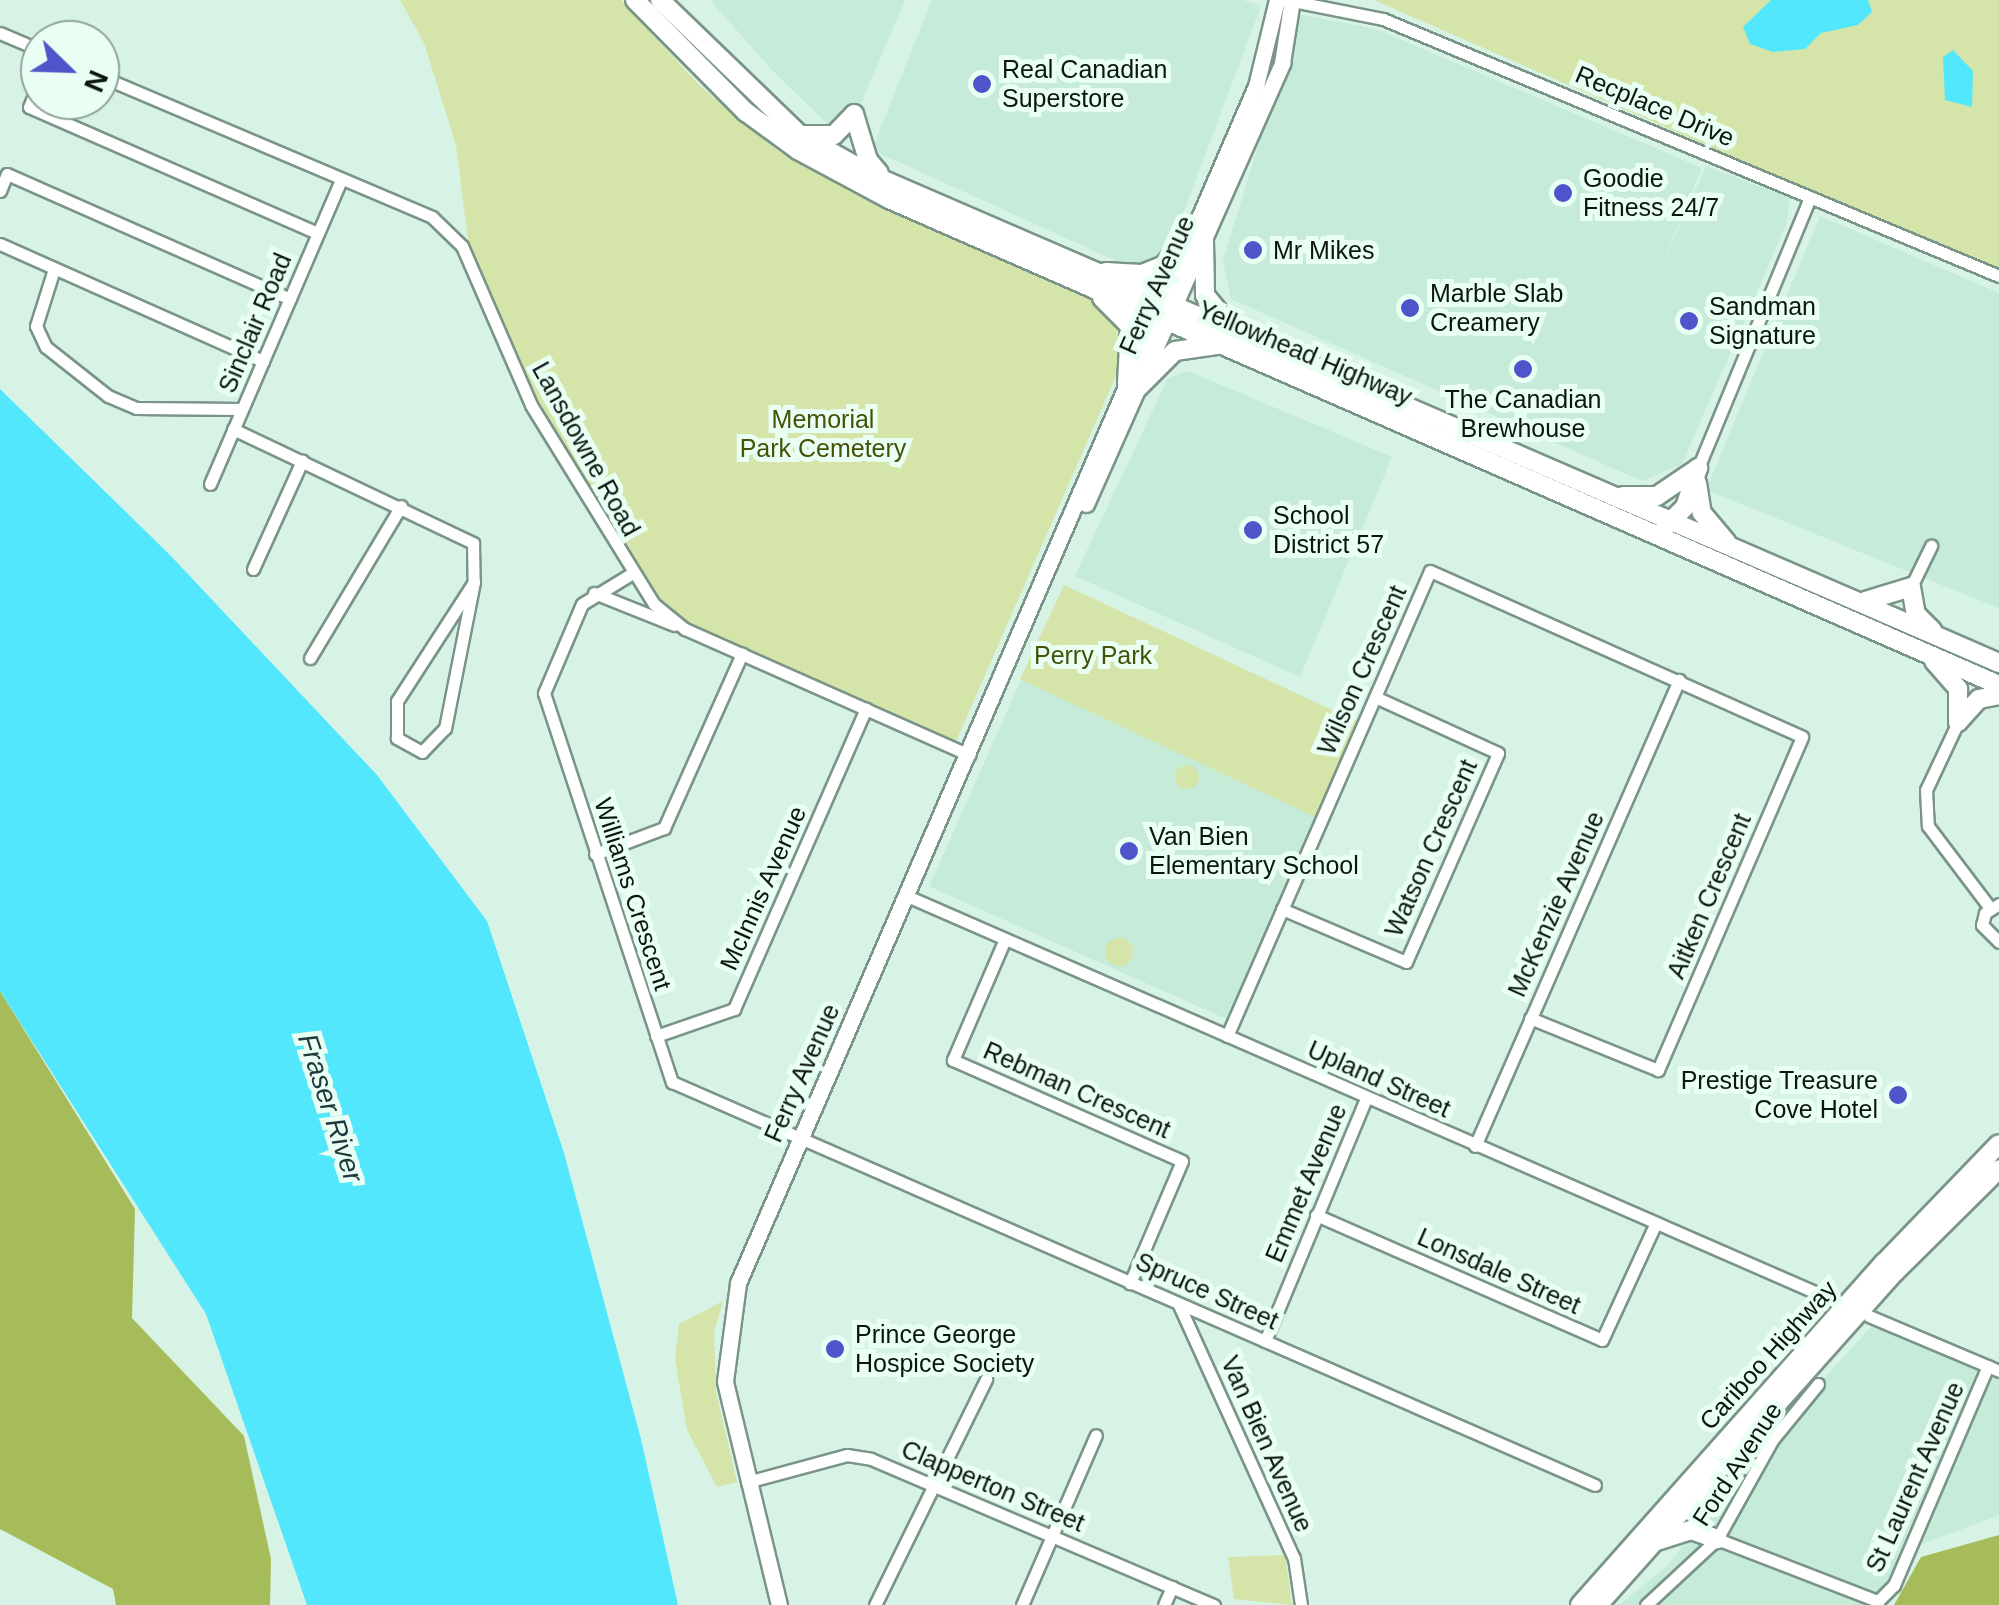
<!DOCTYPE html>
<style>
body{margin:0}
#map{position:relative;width:1999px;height:1605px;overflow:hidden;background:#d7f3e5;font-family:Helvetica,sans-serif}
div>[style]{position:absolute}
.built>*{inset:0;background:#c6ebd9;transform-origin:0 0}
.green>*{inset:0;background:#d5e4a9;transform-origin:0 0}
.round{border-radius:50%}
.forest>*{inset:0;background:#a6bc5a}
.water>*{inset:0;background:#53e7fd}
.roads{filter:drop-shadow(2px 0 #7a9487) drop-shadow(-2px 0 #7a9487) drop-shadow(0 2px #7a9487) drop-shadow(0 -2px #7a9487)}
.minor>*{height:11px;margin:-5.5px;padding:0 5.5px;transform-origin:5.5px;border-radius:5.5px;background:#fff}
.major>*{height:15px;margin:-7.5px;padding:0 7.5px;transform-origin:7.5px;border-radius:7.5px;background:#fff}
.highway>*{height:18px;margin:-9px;padding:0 9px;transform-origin:9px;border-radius:9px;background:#fff}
.dots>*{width:28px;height:28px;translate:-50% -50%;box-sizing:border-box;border:5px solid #e9fff4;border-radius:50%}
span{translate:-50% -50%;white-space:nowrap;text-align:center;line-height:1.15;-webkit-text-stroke:10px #e9fff4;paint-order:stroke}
.poi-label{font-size:25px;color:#0c1611}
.left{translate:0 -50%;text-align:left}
.right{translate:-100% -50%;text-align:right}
.street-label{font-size:25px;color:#0c1611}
.park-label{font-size:25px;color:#455207}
.water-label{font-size:28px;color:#21393e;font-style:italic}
.north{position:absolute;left:20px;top:20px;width:100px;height:100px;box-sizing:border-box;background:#e9fff4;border:2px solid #91a299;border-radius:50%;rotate:113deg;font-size:28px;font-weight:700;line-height:40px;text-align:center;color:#0c1611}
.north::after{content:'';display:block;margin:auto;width:35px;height:45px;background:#4e54ca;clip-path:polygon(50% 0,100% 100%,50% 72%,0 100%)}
</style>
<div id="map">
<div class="built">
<div style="clip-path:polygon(710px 0,905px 0,845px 141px,772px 70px)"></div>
<div style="clip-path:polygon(932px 0,1243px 0,1261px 6px,1158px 280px,872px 150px)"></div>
<div style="clip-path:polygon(1298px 14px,1376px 29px,1702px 168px,1652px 288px,1706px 166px,1790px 198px,1786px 225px,1682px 464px,1642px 481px,1231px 299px,1223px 261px)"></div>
<div style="clip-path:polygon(1820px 216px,1999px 293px,1999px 608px,1706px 490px)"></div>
<div style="clip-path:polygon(1188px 371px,1392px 457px,1300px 677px,1075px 576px,1168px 378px)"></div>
<div style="left:1021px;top:680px;width:337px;height:226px;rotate:24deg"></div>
<div style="clip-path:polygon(1873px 1325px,1999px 1374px,1999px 1515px,1920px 1545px,1895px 1591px,1868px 1605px,1619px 1605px,1666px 1567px,1775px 1431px)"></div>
</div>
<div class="green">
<div style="clip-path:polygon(400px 0,621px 0,700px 86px,778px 151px,898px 213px,1087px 294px,1114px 316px,1123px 360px,954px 746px,686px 632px,630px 567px,504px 337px,470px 256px,456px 145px,424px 43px)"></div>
<div style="clip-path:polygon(1374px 0,1999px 0,1999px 273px)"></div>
<div style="left:1064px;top:585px;width:335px;height:104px;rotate:25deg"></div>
<div class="round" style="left:1175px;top:765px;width:24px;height:24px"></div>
<div class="round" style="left:1105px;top:938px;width:28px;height:28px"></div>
<div style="clip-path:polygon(723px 1301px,714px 1333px,716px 1392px,737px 1482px,717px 1487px,687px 1430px,675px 1359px,679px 1324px)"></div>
<div style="clip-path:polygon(1285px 1555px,1292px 1605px,1234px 1599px,1228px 1557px)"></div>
</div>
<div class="forest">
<div style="clip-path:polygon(0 991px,135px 1209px,132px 1318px,244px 1436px,271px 1559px,270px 1605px,116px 1605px,113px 1589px,0 1529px)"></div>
<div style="clip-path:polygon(1999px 1535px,1999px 1605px,1894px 1605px,1921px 1557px)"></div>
</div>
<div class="water">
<div style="clip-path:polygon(1771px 0,1868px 0,1872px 12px,1858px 25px,1821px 33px,1805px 49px,1773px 52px,1750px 44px,1743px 27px)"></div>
<div style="clip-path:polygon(1953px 50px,1973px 71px,1972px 107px,1945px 100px,1943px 57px)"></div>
<div style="clip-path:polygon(0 389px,170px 555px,377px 775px,487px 921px,564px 1153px,641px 1439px,678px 1605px,307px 1605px,206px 1314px,0 991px)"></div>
</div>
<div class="roads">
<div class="minor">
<div style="left:1287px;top:0;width:98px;rotate:11.2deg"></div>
<div style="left:1383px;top:19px;width:667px;rotate:22.65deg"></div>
<div style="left:0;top:33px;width:43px;rotate:23deg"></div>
<div style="left:100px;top:76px;width:361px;rotate:23deg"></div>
<div style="left:432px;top:217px;width:42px;rotate:44deg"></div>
<div style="left:462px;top:246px;width:173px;rotate:66.5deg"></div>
<div style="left:531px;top:405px;width:234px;rotate:58.3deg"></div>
<div style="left:654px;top:604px;width:40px;rotate:39deg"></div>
<div style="left:685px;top:629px;width:311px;rotate:23.9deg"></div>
<div style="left:40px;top:79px;width:30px;rotate:111deg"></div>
<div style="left:29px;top:107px;width:315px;rotate:23.6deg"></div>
<div style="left:0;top:191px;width:18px;rotate:-68deg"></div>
<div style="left:7px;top:174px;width:309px;rotate:23.8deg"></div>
<div style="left:0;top:244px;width:288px;rotate:24deg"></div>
<div style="left:54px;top:269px;width:60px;rotate:107.5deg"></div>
<div style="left:36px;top:326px;width:23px;rotate:65deg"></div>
<div style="left:46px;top:347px;width:79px;rotate:38.3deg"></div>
<div style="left:108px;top:396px;width:30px;rotate:23deg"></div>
<div style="left:136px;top:408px;width:106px;rotate:0.5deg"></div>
<div style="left:233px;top:429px;width:266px;rotate:25.4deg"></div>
<div style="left:473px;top:543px;width:39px;rotate:89deg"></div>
<div style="left:474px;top:582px;width:149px;rotate:101.2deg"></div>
<div style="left:445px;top:728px;width:33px;rotate:134deg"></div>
<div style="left:422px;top:752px;width:29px;rotate:-151deg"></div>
<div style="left:397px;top:738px;width:37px;rotate:-90deg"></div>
<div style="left:397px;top:701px;width:142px;rotate:-57.1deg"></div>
<div style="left:1698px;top:468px;width:293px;rotate:-67.5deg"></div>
<div style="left:210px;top:484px;width:331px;rotate:-66.7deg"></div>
<div style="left:253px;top:569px;width:119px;rotate:-65.6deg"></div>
<div style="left:631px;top:574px;width:57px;rotate:148.5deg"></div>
<div style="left:582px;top:604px;width:97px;rotate:113.1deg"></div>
<div style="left:544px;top:693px;width:410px;rotate:71.8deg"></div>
<div style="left:672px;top:1082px;width:1007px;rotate:23.59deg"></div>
<div style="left:1911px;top:587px;width:46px;rotate:-64deg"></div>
<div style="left:594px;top:593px;width:86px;rotate:21.8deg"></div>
<div style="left:310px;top:658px;width:177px;rotate:-59.1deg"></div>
<div style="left:1958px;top:722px;width:75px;rotate:115.2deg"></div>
<div style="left:1926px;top:790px;width:36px;rotate:87deg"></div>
<div style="left:1928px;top:826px;width:103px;rotate:52.9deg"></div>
<div style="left:595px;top:854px;width:74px;rotate:-20.6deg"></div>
<div style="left:664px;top:828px;width:191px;rotate:-65.9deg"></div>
<div style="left:907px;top:896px;width:1010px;rotate:23.57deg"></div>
<div style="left:1999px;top:904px;width:17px;rotate:147deg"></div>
<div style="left:1985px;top:913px;width:12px;rotate:104deg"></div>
<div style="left:1982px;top:925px;width:24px;rotate:45deg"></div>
<div style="left:1282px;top:909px;width:135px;rotate:23.1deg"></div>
<div style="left:1406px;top:962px;width:228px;rotate:-66.2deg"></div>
<div style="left:1498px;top:753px;width:135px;rotate:-155.5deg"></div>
<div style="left:1005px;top:939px;width:132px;rotate:113.3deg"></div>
<div style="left:953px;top:1060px;width:250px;rotate:23.8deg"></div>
<div style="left:1182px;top:1161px;width:133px;rotate:113.1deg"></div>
<div style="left:656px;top:1036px;width:83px;rotate:-19.1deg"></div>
<div style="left:734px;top:1009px;width:328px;rotate:-66.3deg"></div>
<div style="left:1227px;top:1036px;width:507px;rotate:-66.42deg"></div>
<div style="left:1430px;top:571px;width:407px;rotate:24deg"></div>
<div style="left:1802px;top:737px;width:363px;rotate:113.4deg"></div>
<div style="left:1658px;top:1070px;width:138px;rotate:-157.9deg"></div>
<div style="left:1475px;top:1146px;width:509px;rotate:-66.36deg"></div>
<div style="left:1316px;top:1215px;width:312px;rotate:23.6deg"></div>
<div style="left:1602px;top:1340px;width:127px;rotate:-65.3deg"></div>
<div style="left:1179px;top:1305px;width:278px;rotate:65.6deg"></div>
<div style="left:1294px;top:1558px;width:48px;rotate:81.5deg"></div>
<div style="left:1869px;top:1316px;width:141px;rotate:22.9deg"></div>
<div style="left:1265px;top:1341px;width:263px;rotate:-67.4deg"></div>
<div style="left:747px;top:1482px;width:104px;rotate:-15.1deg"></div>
<div style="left:847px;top:1455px;width:24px;rotate:9deg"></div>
<div style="left:871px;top:1459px;width:373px;rotate:23.1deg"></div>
<div style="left:1717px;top:1539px;width:173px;rotate:21.1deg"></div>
<div style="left:1878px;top:1601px;width:23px;rotate:-45deg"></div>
<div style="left:1894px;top:1585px;width:238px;rotate:-66.8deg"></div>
<div style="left:875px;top:1605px;width:252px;rotate:-63.8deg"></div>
<div style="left:1022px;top:1605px;width:185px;rotate:-66.5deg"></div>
<div style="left:1164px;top:1605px;width:20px;rotate:-66deg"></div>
<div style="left:1646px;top:1605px;width:97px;rotate:-42.9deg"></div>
<div style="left:1717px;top:1539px;width:115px;rotate:-60.8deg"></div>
<div style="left:1773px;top:1439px;width:71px;rotate:-50.7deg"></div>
</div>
<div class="major">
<div style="left:1086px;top:504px;width:483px;rotate:-66deg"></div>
<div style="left:1282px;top:63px;width:64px;rotate:-81deg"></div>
<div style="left:779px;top:1605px;width:230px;rotate:-103.6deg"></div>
<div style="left:725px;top:1381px;width:99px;rotate:-82.4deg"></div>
<div style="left:738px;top:1283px;width:1304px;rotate:-66.6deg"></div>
<div style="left:1256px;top:86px;width:89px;rotate:-76.3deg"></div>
</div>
<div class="highway">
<div style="left:635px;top:0;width:158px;rotate:45.3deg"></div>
<div style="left:746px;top:112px;width:64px;rotate:36.2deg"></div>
<div style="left:798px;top:150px;width:103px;rotate:28.3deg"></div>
<div style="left:889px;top:199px;width:1212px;rotate:23.65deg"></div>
<div style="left:660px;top:0;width:193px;rotate:44deg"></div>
<div style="left:799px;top:134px;width:84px;rotate:29.3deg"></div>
<div style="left:872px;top:175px;width:1228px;rotate:23.41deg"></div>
<div style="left:854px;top:114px;width:48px;rotate:73.1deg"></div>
<div style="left:868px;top:160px;width:17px;rotate:50deg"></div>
<div style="left:803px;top:135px;width:31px"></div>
<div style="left:834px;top:135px;width:29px;rotate:-46deg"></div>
<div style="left:1204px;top:241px;width:54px;rotate:88.9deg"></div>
<div style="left:1205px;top:295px;width:36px;rotate:51deg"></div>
<div style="left:1106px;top:272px;width:36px;rotate:3deg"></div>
<div style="left:1142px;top:274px;width:24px;rotate:-22deg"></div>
<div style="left:1164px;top:265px;width:50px;rotate:-51.5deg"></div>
<div style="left:1102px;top:298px;width:40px;rotate:45deg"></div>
<div style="left:1130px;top:326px;width:58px;rotate:93deg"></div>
<div style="left:1138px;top:388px;width:52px;rotate:-45deg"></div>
<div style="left:1175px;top:351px;width:42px;rotate:-8.1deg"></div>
<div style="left:1697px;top:483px;width:30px;rotate:81deg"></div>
<div style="left:1702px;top:513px;width:38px;rotate:50deg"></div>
<div style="left:1623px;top:496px;width:34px"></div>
<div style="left:1657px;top:496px;width:50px;rotate:-34.3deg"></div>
<div style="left:1666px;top:526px;width:27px;rotate:-45deg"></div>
<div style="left:1685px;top:507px;width:41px;rotate:-71.6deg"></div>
<div style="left:1865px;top:601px;width:48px;rotate:-16.9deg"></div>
<div style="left:1911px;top:587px;width:27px;rotate:80deg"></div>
<div style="left:1916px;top:614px;width:23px;rotate:45deg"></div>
<div style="left:1934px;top:661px;width:37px;rotate:49deg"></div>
<div style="left:1958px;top:689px;width:33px;rotate:90deg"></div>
<div style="left:1958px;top:722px;width:31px;rotate:-48deg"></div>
<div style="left:1979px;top:699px;width:20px;rotate:-11deg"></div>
<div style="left:1657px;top:1541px;width:36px;rotate:-18deg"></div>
<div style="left:1691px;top:1530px;width:28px;rotate:19deg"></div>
<div style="left:1580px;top:1605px;width:458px;rotate:-48.4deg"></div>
<div style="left:1884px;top:1263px;width:165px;rotate:-46deg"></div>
<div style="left:1598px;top:1605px;width:446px;rotate:-48.3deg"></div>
<div style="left:1895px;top:1272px;width:146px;rotate:-44.7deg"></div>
</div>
</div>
<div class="dots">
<div style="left:982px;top:84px;background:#4e54ca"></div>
<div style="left:1563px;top:193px;background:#4e54ca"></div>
<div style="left:1253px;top:250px;background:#4e54ca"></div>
<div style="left:1410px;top:308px;background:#4e54ca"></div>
<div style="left:1689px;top:321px;background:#4e54ca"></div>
<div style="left:1523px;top:369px;background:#4e54ca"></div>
<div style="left:1253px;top:530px;background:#4e54ca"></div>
<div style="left:1129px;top:851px;background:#4e54ca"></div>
<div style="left:1898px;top:1095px;background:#4e54ca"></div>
<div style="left:835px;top:1349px;background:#4e54ca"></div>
</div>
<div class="poi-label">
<span class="left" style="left:1002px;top:84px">Real Canadian<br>Superstore</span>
<span class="left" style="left:1583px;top:193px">Goodie<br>Fitness 24/7</span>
<span class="left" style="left:1273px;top:250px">Mr Mikes</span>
<span class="left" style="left:1430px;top:308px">Marble Slab<br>Creamery</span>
<span class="left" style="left:1709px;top:321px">Sandman<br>Signature</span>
<span style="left:1523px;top:414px">The Canadian<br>Brewhouse</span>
<span class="left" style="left:1273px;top:530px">School<br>District 57</span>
<span class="left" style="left:1149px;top:851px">Van Bien<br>Elementary School</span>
<span class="right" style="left:1878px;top:1095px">Prestige Treasure<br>Cove Hotel</span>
<span class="left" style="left:855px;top:1349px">Prince George<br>Hospice Society</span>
</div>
<div class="street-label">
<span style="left:1655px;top:106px;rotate:23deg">Recplace Drive</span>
<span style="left:1157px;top:285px;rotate:-66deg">Ferry Avenue</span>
<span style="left:255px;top:323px;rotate:-67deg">Sinclair Road</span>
<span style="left:1305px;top:353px;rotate:23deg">Yellowhead Highway</span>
<span style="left:586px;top:449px;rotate:61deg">Lansdowne Road</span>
<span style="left:1362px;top:670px;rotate:-66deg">Wilson Crescent</span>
<span style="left:1431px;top:848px;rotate:-66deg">Watson Crescent</span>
<span style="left:763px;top:888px;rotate:-66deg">McInnis Avenue</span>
<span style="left:633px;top:894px;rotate:72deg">Williams Crescent</span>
<span style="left:1709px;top:896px;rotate:-67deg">Aitken Crescent</span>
<span style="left:1556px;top:904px;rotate:-66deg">McKenzie Avenue</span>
<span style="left:802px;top:1073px;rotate:-66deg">Ferry Avenue</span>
<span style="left:1379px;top:1079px;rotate:24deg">Upland Street</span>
<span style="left:1077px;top:1090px;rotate:24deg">Rebman Crescent</span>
<span style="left:1306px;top:1183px;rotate:-67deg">Emmet Avenue</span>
<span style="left:1499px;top:1271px;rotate:24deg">Lonsdale Street</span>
<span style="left:1207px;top:1291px;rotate:24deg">Spruce Street</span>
<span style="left:1768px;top:1355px;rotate:-48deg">Cariboo Highway</span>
<span style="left:1267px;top:1444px;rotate:66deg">Van Bien Avenue</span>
<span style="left:1737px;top:1464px;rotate:-57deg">Ford Avenue</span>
<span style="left:1915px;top:1477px;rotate:-66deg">St Laurent Avenue</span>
<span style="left:993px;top:1486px;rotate:23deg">Clapperton Street</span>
</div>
<div class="park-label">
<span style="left:823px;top:434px">Memorial<br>Park Cemetery</span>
<span style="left:1093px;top:655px">Perry Park</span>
</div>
<div class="water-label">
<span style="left:330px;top:1108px;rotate:72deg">Fraser River</span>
</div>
<div class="north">N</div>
</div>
